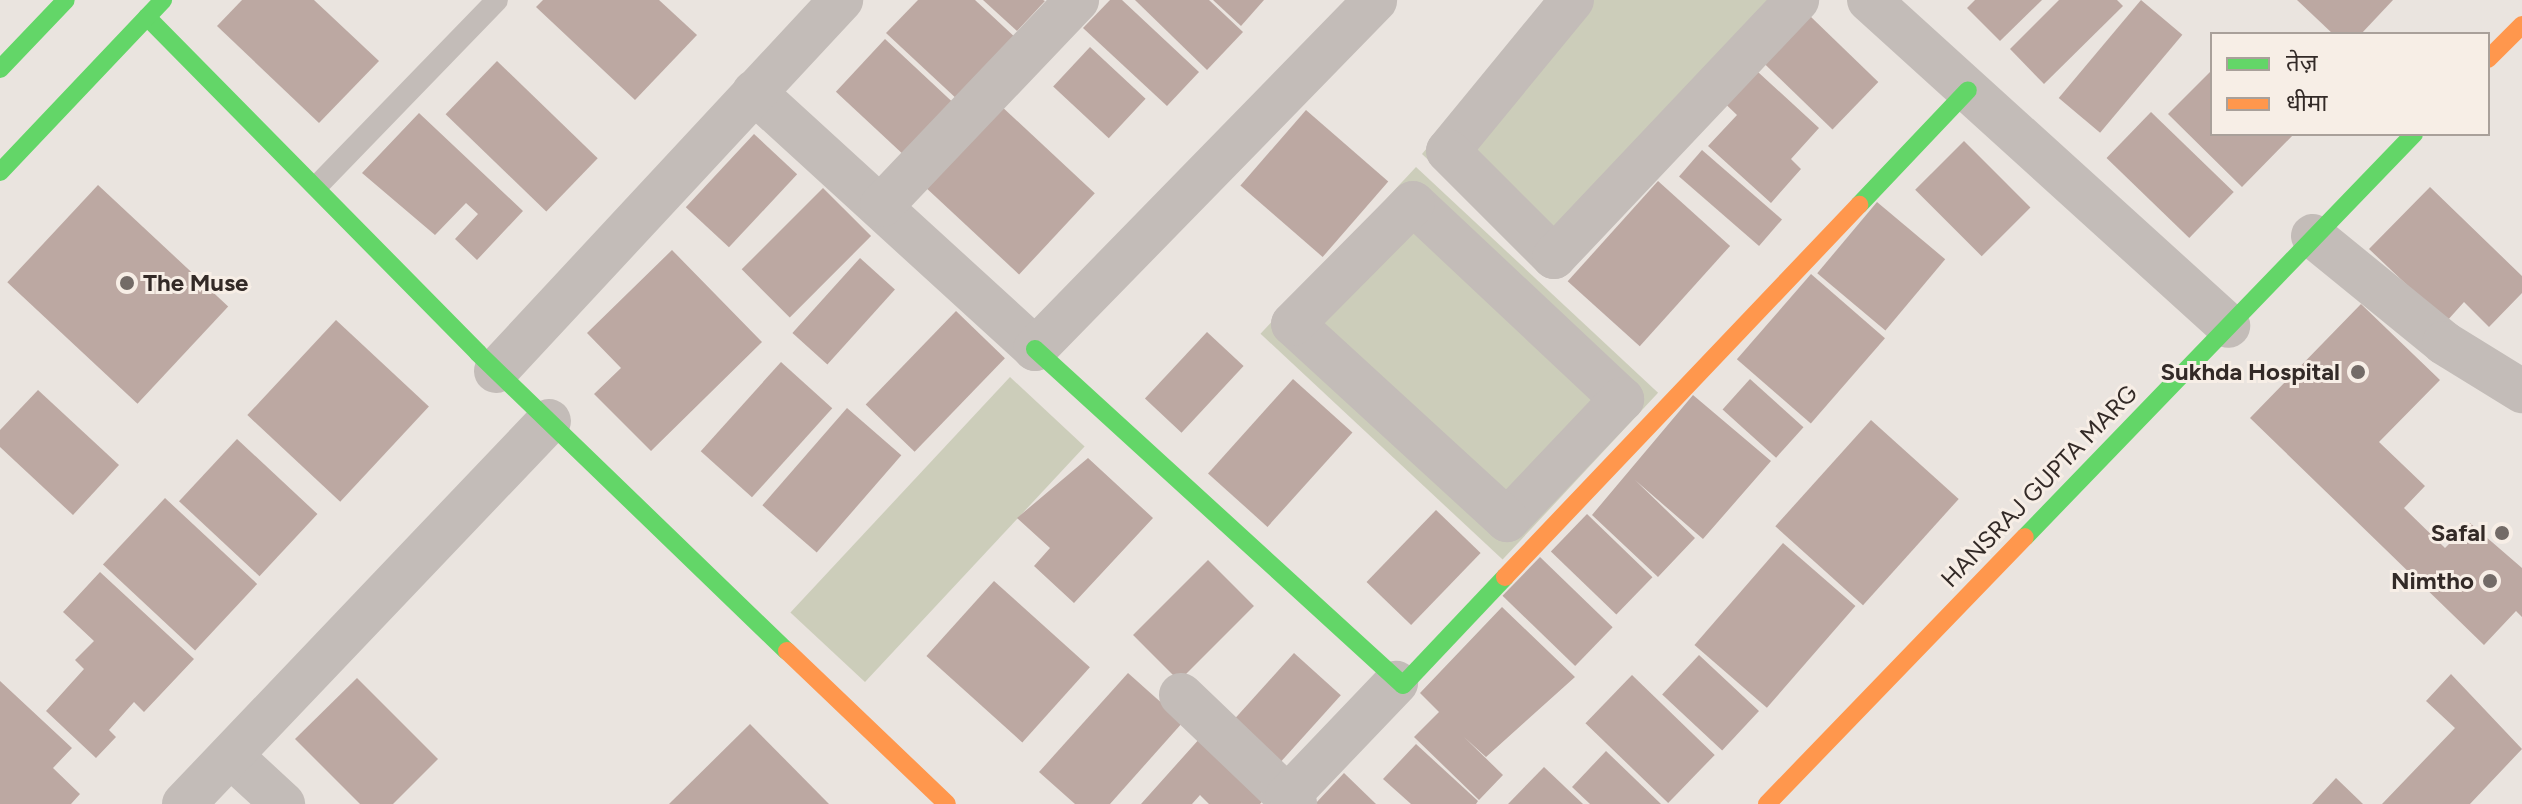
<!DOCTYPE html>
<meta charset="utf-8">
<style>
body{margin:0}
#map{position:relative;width:2522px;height:804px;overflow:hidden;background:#eae4df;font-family:Figtree,"Noto Sans Devanagari",sans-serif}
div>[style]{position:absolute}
.green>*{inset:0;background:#cccdba;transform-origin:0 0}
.building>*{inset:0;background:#bca8a2;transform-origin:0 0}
.lane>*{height:22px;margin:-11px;padding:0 11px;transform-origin:11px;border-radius:11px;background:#c3bcb8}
.street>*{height:44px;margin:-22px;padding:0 22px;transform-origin:22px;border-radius:22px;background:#c3bcb8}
.fast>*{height:18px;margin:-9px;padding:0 9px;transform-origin:9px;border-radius:9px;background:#63d668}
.slow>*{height:18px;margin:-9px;padding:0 9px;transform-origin:9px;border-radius:9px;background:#ff974d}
.dots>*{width:22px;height:22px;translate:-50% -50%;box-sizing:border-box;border:4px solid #f7eee6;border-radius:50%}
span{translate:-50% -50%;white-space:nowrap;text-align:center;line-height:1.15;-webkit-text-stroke:6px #f7eee6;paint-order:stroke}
.poi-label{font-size:24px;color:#332a27;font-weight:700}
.left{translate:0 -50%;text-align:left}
.right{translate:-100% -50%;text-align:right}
.street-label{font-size:24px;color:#332a27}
.legend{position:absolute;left:2210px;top:32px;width:280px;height:104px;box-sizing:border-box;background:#f7eee6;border:2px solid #a9a09a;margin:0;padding:10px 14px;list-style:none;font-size:24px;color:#332a27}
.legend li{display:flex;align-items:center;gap:16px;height:40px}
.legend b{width:40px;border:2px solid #a9a09a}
</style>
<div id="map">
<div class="green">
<div style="clip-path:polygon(1550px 0,1817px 0,1553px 277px,1422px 154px)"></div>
<div style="left:1416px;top:167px;width:331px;height:228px;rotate:43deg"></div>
<div style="left:1010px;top:377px;width:102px;height:322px;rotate:43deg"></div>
</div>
<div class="building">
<div style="clip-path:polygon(242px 0,314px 0,379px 61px,319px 123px,217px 26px)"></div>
<div style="clip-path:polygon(543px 0,659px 0,697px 35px,635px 100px,536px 7px)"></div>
<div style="clip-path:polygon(918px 0,975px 0,1018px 40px,959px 101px,886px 33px)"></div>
<div style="clip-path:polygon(983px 0,1043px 0,1045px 1px,1017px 31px)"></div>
<div style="clip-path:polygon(1110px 0,1122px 0,1199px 72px,1167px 106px,1083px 28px)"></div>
<div style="clip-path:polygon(1135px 0,1209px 0,1243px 32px,1207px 70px)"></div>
<div style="clip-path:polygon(1213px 0,1264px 0,1241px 26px)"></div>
<div style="clip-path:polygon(1975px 0,2042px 0,2000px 41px,1967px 8px)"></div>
<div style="clip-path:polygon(2059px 0,2117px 0,2123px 6px,2044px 84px,2010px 49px)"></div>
<div style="left:2141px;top:0;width:54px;height:128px;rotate:40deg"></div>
<div style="clip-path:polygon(2297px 0,2393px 0,2361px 34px,2333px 34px)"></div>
<div style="left:1810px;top:16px;width:95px;height:66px;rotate:44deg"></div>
<div style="left:885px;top:39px;width:101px;height:72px;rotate:43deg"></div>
<div style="left:1090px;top:47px;width:76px;height:54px;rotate:43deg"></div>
<div style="left:497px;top:61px;width:140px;height:74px;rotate:44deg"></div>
<div style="clip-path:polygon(1746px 61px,1819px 128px,1791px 159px,1801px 169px,1771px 203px,1708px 146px,1737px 115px,1715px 94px)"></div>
<div style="clip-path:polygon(2212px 70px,2212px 134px,2294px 134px,2242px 187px,2168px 114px)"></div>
<div style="left:999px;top:104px;width:131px;height:111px;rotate:43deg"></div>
<div style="left:1306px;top:110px;width:109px;height:100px;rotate:41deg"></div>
<div style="left:2151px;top:112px;width:115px;height:64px;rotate:44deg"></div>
<div style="clip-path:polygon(419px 113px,523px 211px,477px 260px,455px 239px,478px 214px,466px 203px,435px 235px,362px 173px)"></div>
<div style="left:754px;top:134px;width:59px;height:100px;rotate:43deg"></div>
<div style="left:1964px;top:141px;width:94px;height:69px;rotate:45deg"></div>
<div style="left:1702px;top:150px;width:106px;height:35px;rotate:41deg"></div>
<div style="left:1658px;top:181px;width:97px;height:135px;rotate:42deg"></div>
<div style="left:98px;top:185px;width:178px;height:133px;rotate:43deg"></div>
<div style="clip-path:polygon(2430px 187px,2522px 276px,2522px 293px,2489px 327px,2464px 302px,2446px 322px,2369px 249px)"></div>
<div style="left:823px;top:188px;width:68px;height:115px;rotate:45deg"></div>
<div style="left:1877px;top:202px;width:89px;height:93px;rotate:40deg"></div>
<div style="clip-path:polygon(672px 250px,762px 342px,651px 451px,594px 394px,621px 368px,587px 333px)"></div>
<div style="left:860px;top:258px;width:47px;height:101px;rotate:42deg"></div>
<div style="left:1811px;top:274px;width:98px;height:113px;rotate:41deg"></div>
<div style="clip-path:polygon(2361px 304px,2440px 380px,2379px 442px,2425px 486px,2404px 508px,2445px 548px,2470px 523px,2522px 568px,2522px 617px,2516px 611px,2484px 645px,2250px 418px)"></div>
<div style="left:956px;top:311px;width:68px;height:130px;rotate:44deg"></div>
<div style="left:336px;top:320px;width:127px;height:130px;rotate:43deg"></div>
<div style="left:1207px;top:332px;width:50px;height:91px;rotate:43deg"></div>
<div style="left:781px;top:362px;width:69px;height:120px;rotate:42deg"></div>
<div style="left:1293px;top:379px;width:80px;height:127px;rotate:42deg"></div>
<div style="left:1750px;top:379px;width:72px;height:41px;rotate:42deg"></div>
<div style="clip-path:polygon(38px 390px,119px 465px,73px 515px,0 447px,0 430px)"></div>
<div style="clip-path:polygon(1693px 395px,1771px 461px,1703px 539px,1635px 480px,1695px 538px,1658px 577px,1592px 515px)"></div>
<div style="left:847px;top:408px;width:72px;height:129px;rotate:41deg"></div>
<div style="left:1871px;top:420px;width:118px;height:143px;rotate:42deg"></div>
<div style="left:237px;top:439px;width:110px;height:85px;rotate:43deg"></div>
<div style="clip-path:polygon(1088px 458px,1153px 518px,1074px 603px,1034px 566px,1050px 548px,1017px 518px)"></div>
<div style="left:165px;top:498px;width:126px;height:91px;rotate:43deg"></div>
<div style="left:1436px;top:510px;width:62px;height:100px;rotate:44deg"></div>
<div style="left:1587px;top:514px;width:91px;height:52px;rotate:44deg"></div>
<div style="left:1783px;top:543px;width:96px;height:135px;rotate:41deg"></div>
<div style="left:1540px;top:557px;width:101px;height:54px;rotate:44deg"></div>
<div style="left:1208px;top:560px;width:65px;height:106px;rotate:45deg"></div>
<div style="clip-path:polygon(100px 572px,194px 659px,144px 712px,134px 702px,109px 730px,116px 737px,96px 758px,46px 711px,84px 669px,75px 660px,94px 641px,63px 612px)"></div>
<div style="left:994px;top:581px;width:129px;height:101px;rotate:42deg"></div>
<div style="clip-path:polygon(1502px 607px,1575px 677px,1486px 757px,1464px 737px,1503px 775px,1479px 800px,1414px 737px,1439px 712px,1420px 693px)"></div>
<div style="left:1294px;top:653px;width:63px;height:98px;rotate:42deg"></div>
<div style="left:1699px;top:655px;width:82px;height:54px;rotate:43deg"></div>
<div style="clip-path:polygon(1128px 673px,1183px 722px,1110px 804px,1075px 804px,1039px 772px)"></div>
<div style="clip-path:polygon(2451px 674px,2522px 749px,2470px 804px,2382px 804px,2455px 728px,2426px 701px)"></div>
<div style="left:1632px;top:675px;width:115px;height:67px;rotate:44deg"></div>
<div style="clip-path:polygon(357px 678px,438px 759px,393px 804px,360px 804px,295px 739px)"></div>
<div style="clip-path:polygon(0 681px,72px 748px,53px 768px,80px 794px,71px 804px,0 804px)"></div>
<div style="clip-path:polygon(750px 724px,829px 804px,669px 804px)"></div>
<div style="clip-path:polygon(1201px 737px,1267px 796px,1260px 804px,1209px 804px,1200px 795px,1192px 804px,1141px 804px)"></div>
<div style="clip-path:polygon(1416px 744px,1478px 801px,1476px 804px,1411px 804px,1383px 779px)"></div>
<div style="clip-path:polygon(1606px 751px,1661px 804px,1590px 804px,1572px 787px)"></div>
<div style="clip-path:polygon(1544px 767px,1583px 804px,1508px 804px)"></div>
<div style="clip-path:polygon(1344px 773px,1376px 804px,1315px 804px)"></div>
<div style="clip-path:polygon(2336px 778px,2363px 804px,2312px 804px)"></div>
</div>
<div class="lane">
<div style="left:318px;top:185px;width:257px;rotate:-45.9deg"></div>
</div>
<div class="street">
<div style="left:1572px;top:0;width:195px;rotate:129.4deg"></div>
<div style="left:1448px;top:151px;width:150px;rotate:45deg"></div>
<div style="left:1554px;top:257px;width:354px;rotate:-46.6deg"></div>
<div style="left:1869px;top:0;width:485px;rotate:42.2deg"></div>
<div style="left:754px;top:92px;width:381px;rotate:42.4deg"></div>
<div style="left:1035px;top:349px;width:487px;rotate:-45.7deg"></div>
<div style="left:1413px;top:203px;width:287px;rotate:43.2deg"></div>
<div style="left:1622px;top:399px;width:167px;rotate:133.5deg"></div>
<div style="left:1507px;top:520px;width:290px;rotate:-137.5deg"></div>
<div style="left:1293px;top:324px;width:170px;rotate:-45.2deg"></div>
<div style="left:882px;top:205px;width:283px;rotate:-46.4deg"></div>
<div style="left:2313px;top:236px;width:169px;rotate:39.2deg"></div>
<div style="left:2444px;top:343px;width:92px;rotate:31.6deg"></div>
<div style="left:496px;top:371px;width:507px;rotate:-47.08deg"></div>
<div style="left:1181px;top:695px;width:158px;rotate:43.7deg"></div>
<div style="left:231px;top:756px;width:71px;rotate:42.7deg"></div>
<div style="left:1287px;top:797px;width:158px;rotate:-46.3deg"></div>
<div style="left:184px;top:804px;width:529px;rotate:-46.38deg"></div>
</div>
<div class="fast">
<div style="left:147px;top:17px;width:472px;rotate:45.4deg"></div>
<div style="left:478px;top:353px;width:429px;rotate:44deg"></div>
<div style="left:0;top:69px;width:95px;rotate:-46.3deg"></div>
<div style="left:0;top:172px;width:237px;rotate:-46.5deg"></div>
<div style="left:1859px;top:205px;width:158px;rotate:-46.5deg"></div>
<div style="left:1035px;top:349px;width:498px;rotate:42.4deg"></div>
<div style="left:1403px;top:685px;width:149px;rotate:-46.6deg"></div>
<div style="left:2025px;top:537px;width:560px;rotate:-46.01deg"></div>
</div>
<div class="slow">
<div style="left:2488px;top:59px;width:48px;rotate:-45deg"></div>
<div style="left:1505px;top:577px;width:514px;rotate:-46.42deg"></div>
<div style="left:787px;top:651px;width:221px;rotate:43.7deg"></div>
<div style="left:1767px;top:804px;width:371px;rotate:-46deg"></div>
</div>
<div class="dots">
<div style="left:127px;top:283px;background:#736b67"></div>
<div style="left:2358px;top:372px;background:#736b67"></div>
<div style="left:2502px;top:533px;background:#736b67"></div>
<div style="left:2490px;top:581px;background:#736b67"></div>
</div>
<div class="poi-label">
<span class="left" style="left:143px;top:283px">The Muse</span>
<span class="right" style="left:2340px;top:372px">Sukhda Hospital</span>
<span class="right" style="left:2486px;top:533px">Safal</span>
<span class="right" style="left:2474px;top:581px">Nimtho</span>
</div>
<div class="street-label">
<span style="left:2039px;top:486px;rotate:-46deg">HANSRAJ GUPTA MARG</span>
</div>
<ul class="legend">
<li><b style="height:10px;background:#63d668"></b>तेज़</li>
<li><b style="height:10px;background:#ff974d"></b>धीमा</li>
</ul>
</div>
